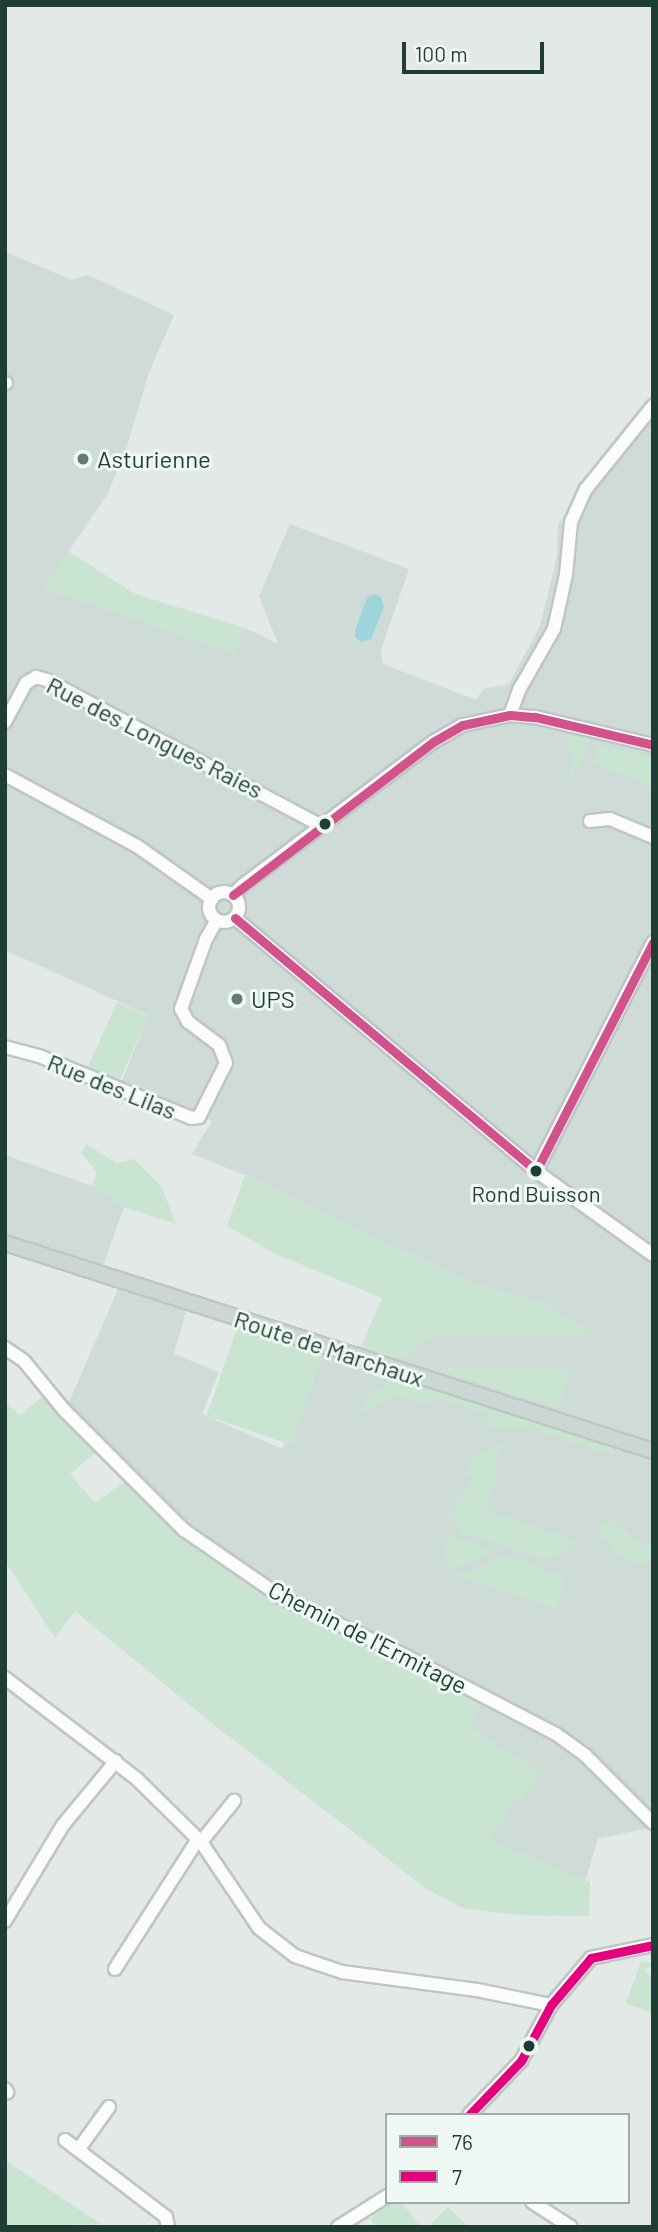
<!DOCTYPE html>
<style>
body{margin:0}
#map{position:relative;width:658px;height:2232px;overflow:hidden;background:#e2e9e6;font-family:Barlow,sans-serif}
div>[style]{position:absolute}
.built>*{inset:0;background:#cfdbd6}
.green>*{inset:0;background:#c9e4d1;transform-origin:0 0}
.water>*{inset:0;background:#9dd5dd}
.roads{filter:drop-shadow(2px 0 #bfc6c3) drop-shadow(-2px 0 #bfc6c3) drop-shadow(0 2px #bfc6c3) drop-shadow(0 -2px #bfc6c3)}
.minor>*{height:12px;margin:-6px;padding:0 6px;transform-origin:6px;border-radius:6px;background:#fbfcfb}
.minor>.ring{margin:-6px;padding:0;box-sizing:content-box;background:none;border:12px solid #fbfcfb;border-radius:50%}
.major>*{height:14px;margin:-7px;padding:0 7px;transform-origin:7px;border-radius:7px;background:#ccd6d3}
.bus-1>*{height:9px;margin:-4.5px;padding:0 4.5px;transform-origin:4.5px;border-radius:4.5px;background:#d2528b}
.bus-2>*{height:9px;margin:-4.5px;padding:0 4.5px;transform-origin:4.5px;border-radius:4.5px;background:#e5007d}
.dots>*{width:19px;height:19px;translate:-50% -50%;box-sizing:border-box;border:4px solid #f0f8f4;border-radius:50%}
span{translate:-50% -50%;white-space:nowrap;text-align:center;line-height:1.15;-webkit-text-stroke:6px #f0f8f4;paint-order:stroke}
.bus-label{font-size:22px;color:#1e3e35}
.poi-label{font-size:24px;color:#1e3e35}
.left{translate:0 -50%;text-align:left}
.street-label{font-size:24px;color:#1e3e35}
.frame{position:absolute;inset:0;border:7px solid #1e3e35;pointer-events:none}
.legend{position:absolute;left:385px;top:2113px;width:245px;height:91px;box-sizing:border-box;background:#f0f8f4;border:2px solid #9caea8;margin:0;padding:9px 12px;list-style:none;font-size:21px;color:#1e3e35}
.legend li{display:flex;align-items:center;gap:14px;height:35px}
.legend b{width:35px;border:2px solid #9caea8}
.scale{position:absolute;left:402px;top:42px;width:142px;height:32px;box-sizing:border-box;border:4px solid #1e3e35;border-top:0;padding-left:9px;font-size:21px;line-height:24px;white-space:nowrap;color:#1e3e35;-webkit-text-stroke:5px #f0f8f4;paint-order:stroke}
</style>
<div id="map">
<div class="built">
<div style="clip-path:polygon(5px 252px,72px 280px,88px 275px,174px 315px,148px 375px,126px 450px,108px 493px,44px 588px,234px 653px,245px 628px,278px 644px,259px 596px,290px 524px,409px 569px,381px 650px,383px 664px,476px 700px,483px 689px,509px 684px,540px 626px,557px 556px,558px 525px,603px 457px,653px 400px,653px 1827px,598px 1839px,585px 1882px,490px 1840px,517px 1797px,523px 1800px,480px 1734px,469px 1728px,482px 1701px,265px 1595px,175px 1526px,132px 1488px,63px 1416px,119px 1287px,187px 1308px,174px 1354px,219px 1372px,202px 1414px,282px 1449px,329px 1340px,395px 1365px,432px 1334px,594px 1335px,540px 1302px,469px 1282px,245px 1175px,192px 1154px,212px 1121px,122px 1081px,148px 1015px,5px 950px)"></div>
<div style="clip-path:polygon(5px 1155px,92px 1186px,124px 1207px,103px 1266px,5px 1235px)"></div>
</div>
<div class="green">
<div style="clip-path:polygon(68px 551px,135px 594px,245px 628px,234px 654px,44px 588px)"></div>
<div style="clip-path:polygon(577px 735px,591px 739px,573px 776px,569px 775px,569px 770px,574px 757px,567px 748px,570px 738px)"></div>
<div style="clip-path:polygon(598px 744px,653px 757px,653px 787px,593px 763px)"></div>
<div style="left:117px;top:1002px;width:34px;height:71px;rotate:24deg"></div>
<div style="clip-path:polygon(86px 1144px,117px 1163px,134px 1159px,161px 1186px,176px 1224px,124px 1207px,92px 1186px,97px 1172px,81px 1153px)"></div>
<div style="clip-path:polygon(245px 1175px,469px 1282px,540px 1302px,596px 1335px,432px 1335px,395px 1365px,359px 1352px,382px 1298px,276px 1254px,227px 1226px)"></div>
<div style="left:238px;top:1325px;width:90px;height:96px;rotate:19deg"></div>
<div style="clip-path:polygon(443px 1367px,571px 1369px,559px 1408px,441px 1371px)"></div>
<div style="clip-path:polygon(392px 1377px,393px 1377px,621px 1450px,609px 1455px,534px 1429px,492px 1429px,487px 1426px,488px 1414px,440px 1399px,428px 1405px,395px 1396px,363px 1414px,360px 1412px,365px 1398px)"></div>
<div style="clip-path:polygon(45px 1394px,97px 1451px,70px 1474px,95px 1503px,126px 1481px,175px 1526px,265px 1595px,482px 1701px,469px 1728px,540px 1771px,523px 1800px,517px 1797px,491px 1840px,590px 1882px,589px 1916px,519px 1915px,462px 1908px,427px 1889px,218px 1728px,75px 1611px,55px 1638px,5px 1561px,5px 1403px,21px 1415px)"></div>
<div style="clip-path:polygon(499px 1444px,502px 1448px,495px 1468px,498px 1475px,486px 1510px,579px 1541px,551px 1558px,542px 1559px,460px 1532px,458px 1524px,448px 1520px,460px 1496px,468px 1491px,472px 1476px,465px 1473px,471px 1458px)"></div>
<div style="clip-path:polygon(610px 1520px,653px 1551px,647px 1566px,610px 1553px,613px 1544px,599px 1540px,599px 1535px,603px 1523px)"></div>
<div style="clip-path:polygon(449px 1535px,490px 1549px,492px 1552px,460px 1567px,448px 1565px,441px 1551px)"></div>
<div style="clip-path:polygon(504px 1554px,563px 1576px,565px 1582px,556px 1609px,446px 1573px,464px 1574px)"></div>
<div style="clip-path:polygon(641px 1961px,652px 1964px,645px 1971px,653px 1979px,653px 2014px,626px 2003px)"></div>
<div style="clip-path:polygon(5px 2160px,101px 2224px,5px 2227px)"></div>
<div style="clip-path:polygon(391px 2202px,401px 2202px,421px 2227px,376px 2227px,370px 2219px)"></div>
<div style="clip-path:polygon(448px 2207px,460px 2219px,469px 2227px,428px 2227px)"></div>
</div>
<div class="water">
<div style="clip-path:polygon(374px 594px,381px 597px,384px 607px,371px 639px,361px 642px,355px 637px,355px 630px,367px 598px)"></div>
</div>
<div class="roads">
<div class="minor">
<div style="left:5px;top:383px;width:1px"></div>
<div style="left:510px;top:715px;width:27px;rotate:-70deg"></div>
<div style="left:519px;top:690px;width:70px;rotate:-60.2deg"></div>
<div style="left:554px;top:629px;width:55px;rotate:-77.5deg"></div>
<div style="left:566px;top:575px;width:53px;rotate:-84.6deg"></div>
<div style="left:571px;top:522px;width:36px;rotate:-66deg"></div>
<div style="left:586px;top:489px;width:107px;rotate:-51.1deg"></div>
<div style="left:5px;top:722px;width:44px;rotate:-61.7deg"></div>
<div style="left:26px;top:683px;width:12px;rotate:-31deg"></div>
<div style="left:36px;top:677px;width:11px;rotate:15deg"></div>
<div style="left:47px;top:680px;width:311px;rotate:28deg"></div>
<div style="left:5px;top:775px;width:150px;rotate:28.3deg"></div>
<div style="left:137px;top:846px;width:92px;rotate:35.2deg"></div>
<div style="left:590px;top:821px;width:20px;rotate:-6deg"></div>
<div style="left:610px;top:819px;width:47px;rotate:22.7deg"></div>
<div class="ring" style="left:209px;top:892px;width:18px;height:18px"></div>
<div style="left:233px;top:895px;width:14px;rotate:-45deg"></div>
<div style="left:243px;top:885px;width:238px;rotate:-37deg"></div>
<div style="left:433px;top:742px;width:34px;rotate:-30deg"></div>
<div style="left:463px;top:725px;width:48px;rotate:-12deg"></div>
<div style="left:510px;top:715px;width:25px;rotate:5deg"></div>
<div style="left:535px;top:717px;width:121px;rotate:13.3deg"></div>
<div style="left:235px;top:918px;width:393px;rotate:40deg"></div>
<div style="left:536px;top:1171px;width:144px;rotate:35.7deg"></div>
<div style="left:5px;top:1047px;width:35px;rotate:15deg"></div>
<div style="left:39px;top:1056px;width:165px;rotate:22.1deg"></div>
<div style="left:192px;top:1118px;width:7px;rotate:-8deg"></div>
<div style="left:199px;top:1117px;width:60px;rotate:-63.4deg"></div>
<div style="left:226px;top:1063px;width:19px;rotate:-111deg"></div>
<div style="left:219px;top:1045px;width:39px;rotate:-143deg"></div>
<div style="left:188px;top:1022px;width:15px;rotate:-118deg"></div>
<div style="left:181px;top:1009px;width:74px;rotate:-70.3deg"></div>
<div style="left:206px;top:939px;width:22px;rotate:-60deg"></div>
<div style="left:536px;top:1171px;width:257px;rotate:-62.9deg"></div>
<div style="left:5px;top:1348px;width:23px;rotate:34deg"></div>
<div style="left:24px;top:1361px;width:63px;rotate:50.8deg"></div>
<div style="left:64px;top:1410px;width:170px;rotate:45deg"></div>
<div style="left:184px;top:1530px;width:118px;rotate:34.6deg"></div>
<div style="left:281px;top:1597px;width:138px;rotate:25.3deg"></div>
<div style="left:406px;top:1656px;width:169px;rotate:27.5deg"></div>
<div style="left:556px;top:1734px;width:36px;rotate:36deg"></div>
<div style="left:585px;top:1755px;width:96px;rotate:45deg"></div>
<div style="left:5px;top:1678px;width:165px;rotate:37.4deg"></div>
<div style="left:136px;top:1778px;width:91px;rotate:44.6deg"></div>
<div style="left:201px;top:1842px;width:104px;rotate:56deg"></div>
<div style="left:259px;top:1928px;width:46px;rotate:37.9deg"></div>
<div style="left:295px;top:1956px;width:50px;rotate:18.8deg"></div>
<div style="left:342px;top:1972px;width:136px;rotate:7.6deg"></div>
<div style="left:477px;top:1990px;width:76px;rotate:11.5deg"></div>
<div style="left:201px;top:1842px;width:53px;rotate:-51.2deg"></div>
<div style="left:5px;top:1921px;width:112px;rotate:-58.9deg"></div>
<div style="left:63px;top:1825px;width:83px;rotate:-50.4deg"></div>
<div style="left:115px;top:1969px;width:154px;rotate:-57.4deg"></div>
<div style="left:5px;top:2089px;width:4px;rotate:56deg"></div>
<div style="left:469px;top:2115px;width:75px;rotate:-46.1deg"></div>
<div style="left:521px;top:2061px;width:64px;rotate:-61.8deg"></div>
<div style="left:551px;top:2005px;width:62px;rotate:-49.6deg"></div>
<div style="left:591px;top:1958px;width:63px;rotate:-11.8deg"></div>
<div style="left:65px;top:2140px;width:127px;rotate:37.3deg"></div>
<div style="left:166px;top:2217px;width:10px;rotate:79deg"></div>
<div style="left:78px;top:2150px;width:53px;rotate:-54.2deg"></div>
<div style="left:532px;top:2202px;width:46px;rotate:32.7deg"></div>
<div style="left:338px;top:2227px;width:58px;rotate:-32.3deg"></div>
</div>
<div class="major">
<div style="left:5px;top:1243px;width:681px;rotate:17.8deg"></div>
</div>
</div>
<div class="bus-1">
<div style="left:233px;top:895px;width:252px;rotate:-37.4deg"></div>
<div style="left:433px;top:742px;width:34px;rotate:-30deg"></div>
<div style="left:463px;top:725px;width:48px;rotate:-12deg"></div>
<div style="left:510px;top:715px;width:25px;rotate:5deg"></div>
<div style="left:535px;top:717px;width:121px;rotate:13.3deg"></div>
<div style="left:235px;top:918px;width:393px;rotate:40deg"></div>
<div style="left:536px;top:1171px;width:257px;rotate:-62.9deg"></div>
</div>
<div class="bus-2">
<div style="left:469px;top:2115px;width:75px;rotate:-46.1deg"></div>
<div style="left:521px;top:2061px;width:64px;rotate:-61.8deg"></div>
<div style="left:551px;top:2005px;width:62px;rotate:-49.6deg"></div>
<div style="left:591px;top:1958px;width:63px;rotate:-11.8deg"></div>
</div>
<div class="dots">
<div style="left:83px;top:459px;background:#637a73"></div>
<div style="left:325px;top:824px;background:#1e3e35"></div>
<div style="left:237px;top:999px;background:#637a73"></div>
<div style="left:536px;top:1171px;background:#1e3e35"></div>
<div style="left:529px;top:2046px;background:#1e3e35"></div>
</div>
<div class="bus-label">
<span style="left:536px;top:1194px">Rond Buisson</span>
</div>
<div class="poi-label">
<span class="left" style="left:97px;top:459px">Asturienne</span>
<span class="left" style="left:251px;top:999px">UPS</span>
</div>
<div class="street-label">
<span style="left:155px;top:737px;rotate:27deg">Rue des Longues Raies</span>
<span style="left:112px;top:1086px;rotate:22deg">Rue des Lilas</span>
<span style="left:329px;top:1348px;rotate:18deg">Route de Marchaux</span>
<span style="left:368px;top:1637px;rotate:27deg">Chemin de l'Ermitage</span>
</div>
<div class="frame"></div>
<ul class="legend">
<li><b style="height:9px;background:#d2528b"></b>76</li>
<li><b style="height:9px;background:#e5007d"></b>7</li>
</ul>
<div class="scale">100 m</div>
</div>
